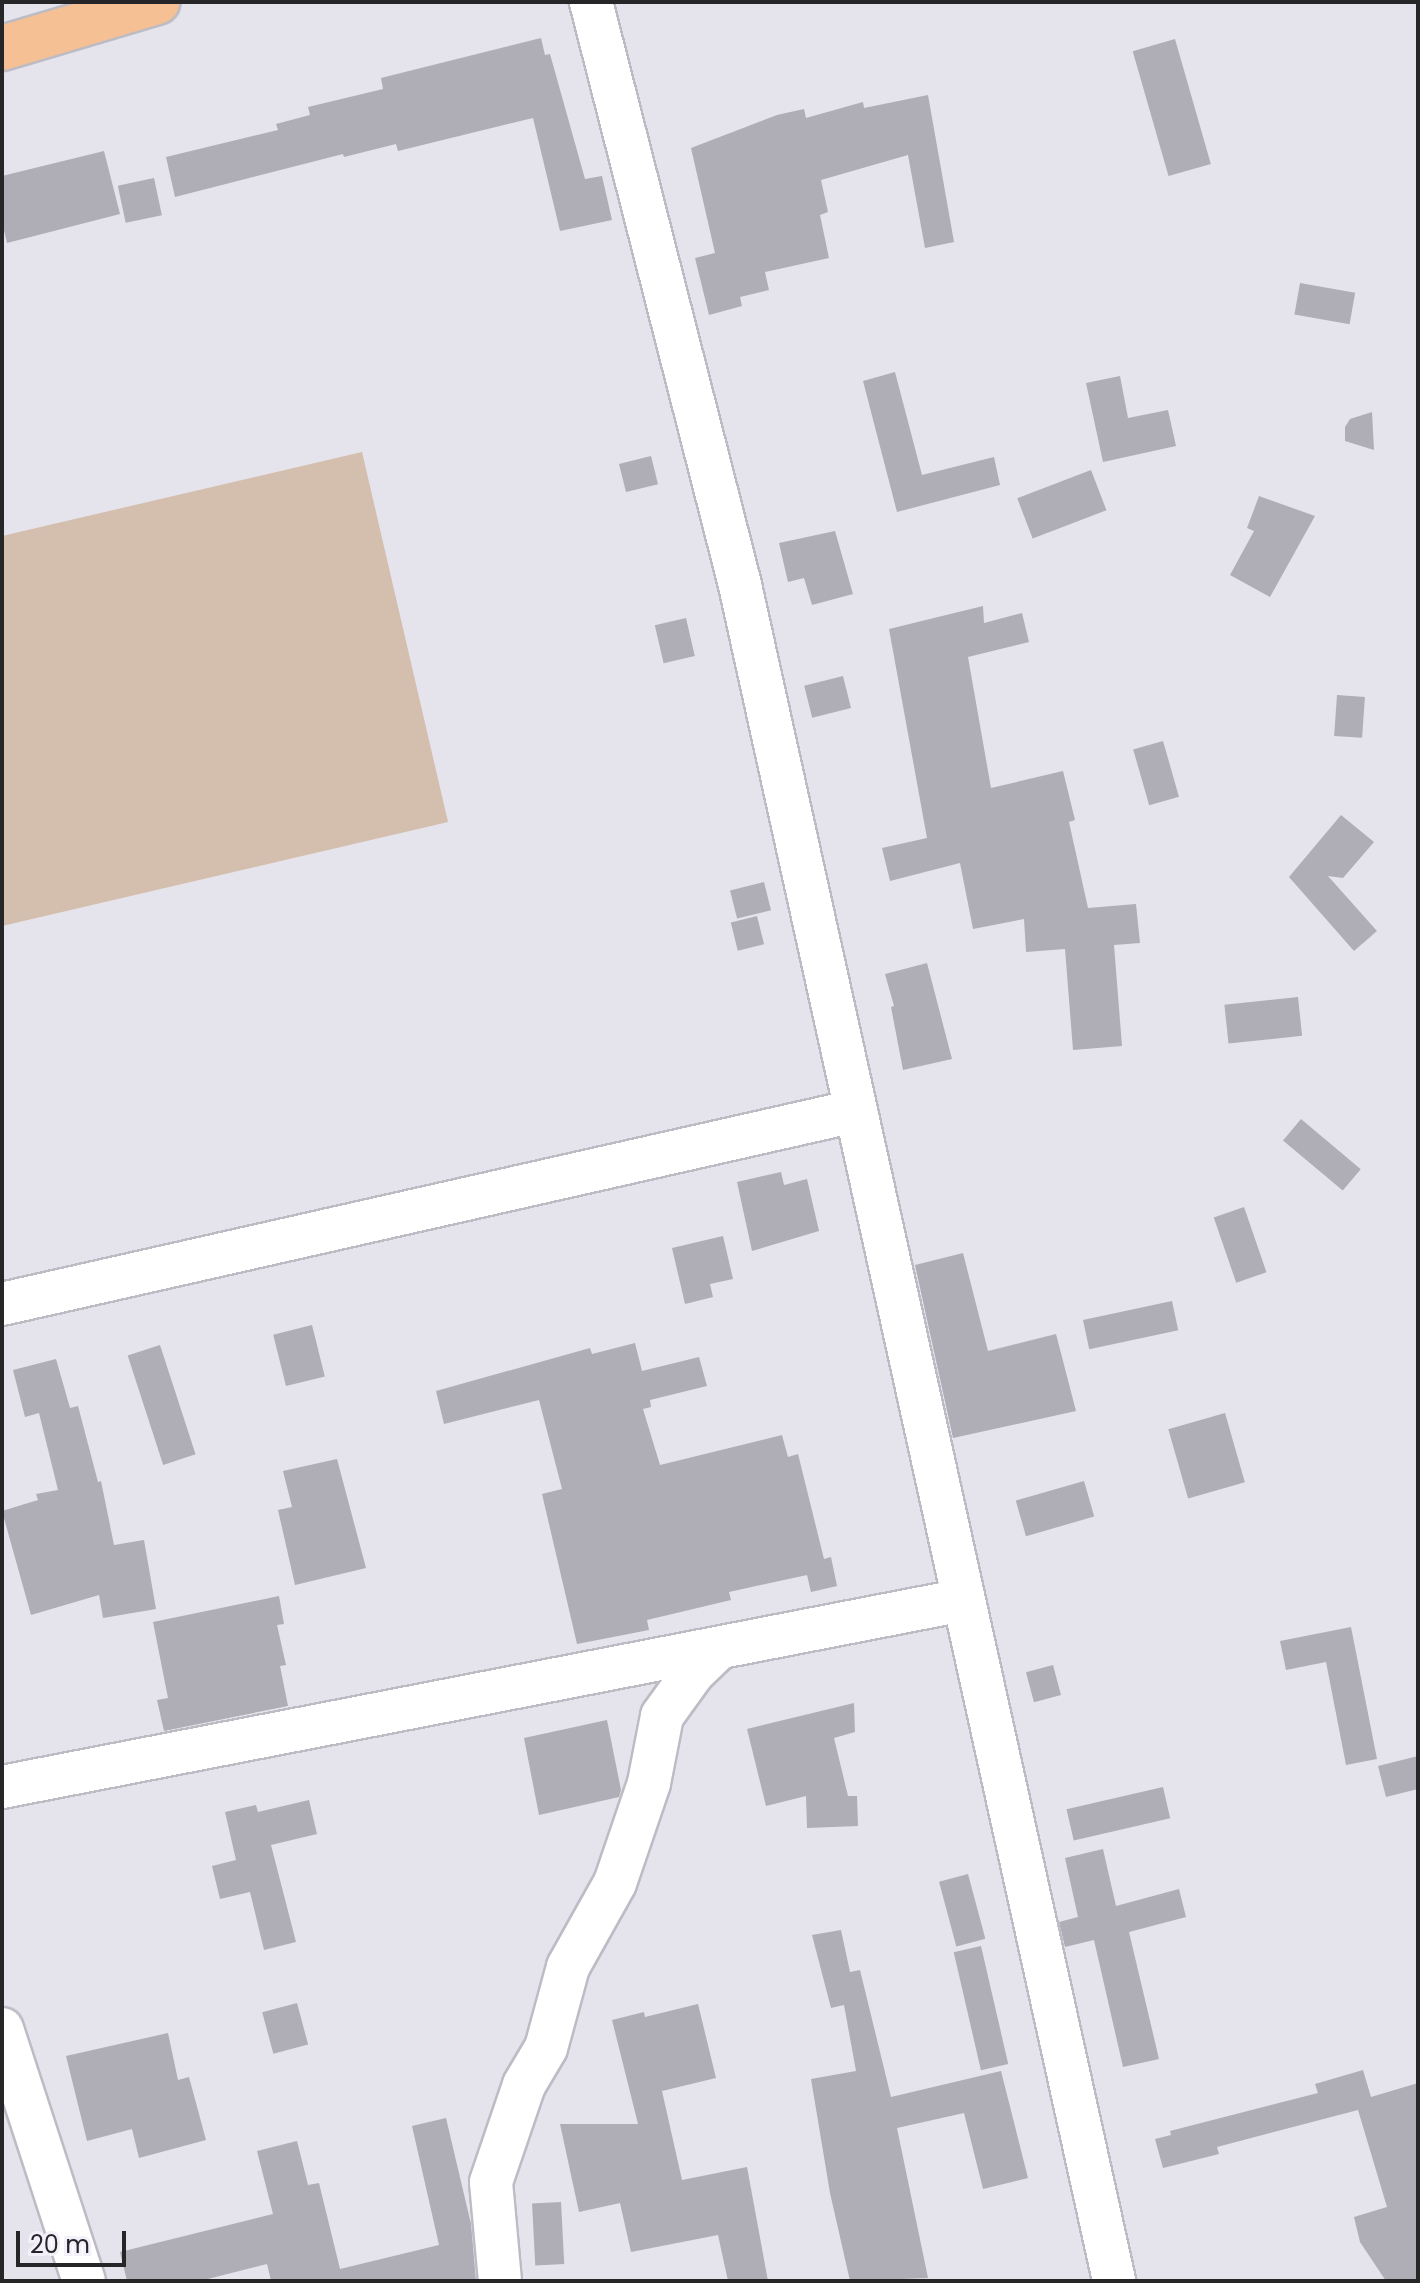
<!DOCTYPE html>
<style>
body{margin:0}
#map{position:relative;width:1420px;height:2283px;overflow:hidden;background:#e5e3ec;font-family:Poppins,sans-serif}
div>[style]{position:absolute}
.green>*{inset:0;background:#d4bead}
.building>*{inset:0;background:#afadb6;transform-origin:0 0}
.roads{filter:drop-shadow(2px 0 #bdbbc4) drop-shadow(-2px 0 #bdbbc4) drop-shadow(0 2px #bdbbc4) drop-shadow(0 -2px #bdbbc4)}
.minor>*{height:42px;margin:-21px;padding:0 21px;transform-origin:21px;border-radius:21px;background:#fff}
.trunk>*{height:44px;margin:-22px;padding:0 22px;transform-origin:22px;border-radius:22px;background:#f4c094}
span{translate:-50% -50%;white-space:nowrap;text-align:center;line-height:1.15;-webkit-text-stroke:6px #f3f0fa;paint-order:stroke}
.frame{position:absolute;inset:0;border:4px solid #262528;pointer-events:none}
.scale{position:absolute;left:16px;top:2231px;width:110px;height:36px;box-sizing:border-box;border:4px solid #262528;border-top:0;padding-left:10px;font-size:24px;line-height:28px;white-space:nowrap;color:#262528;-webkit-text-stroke:6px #f3f0fa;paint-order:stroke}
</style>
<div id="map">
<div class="green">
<div style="clip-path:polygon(362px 452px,448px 822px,2px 926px,2px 536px)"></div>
</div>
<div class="building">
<div style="clip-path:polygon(541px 38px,545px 55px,550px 54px,585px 179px,602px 176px,612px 220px,560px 231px,533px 118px,398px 151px,396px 144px,344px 157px,343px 154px,175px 197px,166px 157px,278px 130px,276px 124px,310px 115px,308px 107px,383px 89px,381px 78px)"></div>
<div style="left:1175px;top:39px;width:130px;height:44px;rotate:74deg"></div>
<div style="clip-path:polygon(928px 95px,954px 242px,925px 248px,908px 155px,821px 180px,828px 212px,820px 215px,829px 258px,765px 272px,769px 290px,740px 297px,742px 306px,709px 315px,695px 258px,715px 253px,691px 148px,777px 115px,804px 109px,806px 118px,863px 102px,864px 108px)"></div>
<div style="clip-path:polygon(104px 151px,120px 214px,7px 243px,2px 222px,2px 176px)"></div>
<div style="left:154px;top:178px;width:38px;height:37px;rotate:78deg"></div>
<div style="left:1300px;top:283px;width:56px;height:32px;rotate:10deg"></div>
<div style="clip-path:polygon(895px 372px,922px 475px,994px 457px,1000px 485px,897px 512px,863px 381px)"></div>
<div style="clip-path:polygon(1120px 376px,1128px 418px,1168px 410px,1176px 446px,1103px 462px,1086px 383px)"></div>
<div style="clip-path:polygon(1372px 412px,1374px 450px,1345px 441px,1345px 427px,1350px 419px)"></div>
<div style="left:651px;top:456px;width:29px;height:33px;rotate:76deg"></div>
<div style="left:1091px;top:470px;width:43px;height:79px;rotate:69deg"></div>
<div style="clip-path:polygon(1259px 496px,1315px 516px,1270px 597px,1230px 575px,1254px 531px,1247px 528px)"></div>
<div style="clip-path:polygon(835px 531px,853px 594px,812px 605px,804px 578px,788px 582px,779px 543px)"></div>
<div style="clip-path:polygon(983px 606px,984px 623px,1022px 613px,1029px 642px,968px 657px,991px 788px,1063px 771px,1075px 820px,1069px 822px,1088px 908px,1136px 904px,1140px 943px,1114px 945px,1122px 1046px,1073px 1050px,1065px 949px,1026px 952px,1024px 919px,973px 929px,960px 863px,890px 881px,882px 848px,927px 838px,889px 629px)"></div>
<div style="left:686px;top:618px;width:39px;height:32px;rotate:77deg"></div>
<div style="left:843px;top:676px;width:33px;height:40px;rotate:76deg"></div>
<div style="left:1337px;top:695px;width:28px;height:41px;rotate:4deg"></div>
<div style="left:1163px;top:741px;width:58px;height:31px;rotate:74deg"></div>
<div style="clip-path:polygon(1341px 815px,1374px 842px,1343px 878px,1328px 876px,1377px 931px,1354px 951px,1289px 877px)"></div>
<div style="left:764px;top:882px;width:29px;height:35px;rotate:76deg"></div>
<div style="left:757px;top:916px;width:29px;height:27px;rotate:76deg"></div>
<div style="clip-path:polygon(927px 963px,952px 1059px,903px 1070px,891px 1007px,894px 1006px,885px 974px)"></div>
<div style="left:1298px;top:997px;width:39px;height:74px;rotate:84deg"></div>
<div style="left:1301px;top:1119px;width:78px;height:28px;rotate:40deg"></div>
<div style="clip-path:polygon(781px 1172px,784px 1185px,807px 1179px,819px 1231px,752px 1251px,737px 1182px)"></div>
<div style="left:1244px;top:1207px;width:69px;height:32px;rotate:71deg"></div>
<div style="clip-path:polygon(723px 1236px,733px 1279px,710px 1284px,713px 1297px,685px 1304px,672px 1248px)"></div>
<div style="clip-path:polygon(963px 1253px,988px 1351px,1056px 1334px,1076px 1411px,953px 1438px,915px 1265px)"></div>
<div style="left:1172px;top:1301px;width:30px;height:91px;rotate:78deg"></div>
<div style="left:312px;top:1325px;width:53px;height:40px;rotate:76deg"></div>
<div style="clip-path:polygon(635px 1343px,642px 1371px,699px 1357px,707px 1386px,650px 1400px,651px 1407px,643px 1409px,660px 1465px,782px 1435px,788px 1457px,798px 1454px,824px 1559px,831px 1557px,837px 1586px,811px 1592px,807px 1575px,729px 1592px,731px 1600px,647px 1620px,649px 1630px,577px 1644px,542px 1494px,562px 1489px,539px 1400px,444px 1424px,436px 1391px,590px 1348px,592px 1354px)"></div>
<div style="left:160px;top:1345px;width:115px;height:34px;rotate:72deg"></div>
<div style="clip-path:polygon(56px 1359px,70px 1408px,78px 1406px,98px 1482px,101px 1481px,114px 1545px,144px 1540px,156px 1609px,103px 1618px,99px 1595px,31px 1615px,2px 1511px,38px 1500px,36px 1494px,58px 1490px,39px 1413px,25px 1417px,13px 1370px)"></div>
<div style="left:1225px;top:1413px;width:72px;height:59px;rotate:74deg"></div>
<div style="clip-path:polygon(337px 1459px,366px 1568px,295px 1585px,278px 1510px,292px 1507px,283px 1471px)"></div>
<div style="left:1084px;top:1481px;width:37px;height:71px;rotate:74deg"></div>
<div style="clip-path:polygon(279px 1596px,284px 1624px,277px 1625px,286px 1665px,280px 1666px,288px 1706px,164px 1731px,157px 1700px,168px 1698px,153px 1622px)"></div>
<div style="clip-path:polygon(1351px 1627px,1377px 1759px,1346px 1765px,1326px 1662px,1286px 1670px,1280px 1641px)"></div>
<div style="left:1053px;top:1665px;width:31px;height:28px;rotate:75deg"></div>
<div style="clip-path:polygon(854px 1703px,855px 1732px,834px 1738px,848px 1796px,857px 1796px,858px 1826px,807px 1828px,806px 1796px,766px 1806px,747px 1729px)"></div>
<div style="clip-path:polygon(607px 1720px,621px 1790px,619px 1797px,539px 1815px,524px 1738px)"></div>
<div style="clip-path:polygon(1418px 1756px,1418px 1789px,1386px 1797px,1378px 1766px)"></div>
<div style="left:1163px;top:1787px;width:32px;height:99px;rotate:77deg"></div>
<div style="clip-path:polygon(309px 1800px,317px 1834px,271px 1845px,296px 1942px,264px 1950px,250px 1892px,220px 1899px,212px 1866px,236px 1860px,225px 1812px,256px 1805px,258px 1812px)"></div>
<div style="clip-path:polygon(1103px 1849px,1116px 1906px,1179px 1889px,1186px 1917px,1129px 1932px,1159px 2059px,1123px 2067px,1094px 1940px,1065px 1947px,1059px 1922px,1078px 1917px,1065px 1858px)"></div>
<div style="left:968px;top:1874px;width:67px;height:30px;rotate:75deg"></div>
<div style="clip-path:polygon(841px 1930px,850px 1972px,860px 1970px,891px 2097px,1001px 2071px,1028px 2178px,983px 2189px,964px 2113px,897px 2128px,928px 2278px,850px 2281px,830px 2193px,811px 2079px,856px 2071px,844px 2005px,831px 2008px,812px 1935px)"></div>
<div style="left:981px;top:1946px;width:121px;height:28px;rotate:77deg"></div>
<div style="left:297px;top:2003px;width:43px;height:36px;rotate:75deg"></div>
<div style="clip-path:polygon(698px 2004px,716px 2078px,662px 2091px,682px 2180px,747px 2167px,768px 2281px,728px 2281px,718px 2235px,631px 2252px,620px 2203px,579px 2212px,560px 2124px,638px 2124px,612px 2020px,644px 2012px,645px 2017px)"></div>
<div style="clip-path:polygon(168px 2033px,178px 2080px,189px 2077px,206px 2140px,139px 2158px,132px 2129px,87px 2141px,66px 2056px)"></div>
<div style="clip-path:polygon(1363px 2070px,1371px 2097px,1418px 2083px,1418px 2281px,1386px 2281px,1360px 2242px,1354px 2217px,1387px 2207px,1358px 2110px,1217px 2147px,1219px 2154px,1163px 2168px,1155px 2139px,1171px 2135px,1170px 2131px,1318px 2093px,1315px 2084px)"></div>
<div style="clip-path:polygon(446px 2118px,471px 2224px,476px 2281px,271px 2281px,267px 2264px,200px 2281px,127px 2281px,120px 2252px,273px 2214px,257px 2151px,297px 2141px,308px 2185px,319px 2183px,340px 2269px,439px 2245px,412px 2126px)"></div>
<div style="left:561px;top:2202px;width:62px;height:29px;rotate:87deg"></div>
</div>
<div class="roads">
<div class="minor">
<div style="left:591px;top:2px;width:602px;rotate:75.66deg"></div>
<div style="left:740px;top:585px;width:1737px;rotate:77.56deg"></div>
<div style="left:2px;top:1304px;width:875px;rotate:-12.75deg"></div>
<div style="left:2px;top:1787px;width:979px;rotate:-11.01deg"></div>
<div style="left:2px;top:2029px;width:265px;rotate:72deg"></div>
<div style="left:500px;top:2281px;width:99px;rotate:-95.2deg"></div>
<div style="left:491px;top:2182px;width:102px;rotate:-71.2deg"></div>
<div style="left:524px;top:2085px;width:43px;rotate:-59.3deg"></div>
<div style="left:546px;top:2048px;width:84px;rotate:-74.8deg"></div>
<div style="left:568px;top:1967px;width:96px;rotate:-60.8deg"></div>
<div style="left:615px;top:1883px;width:106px;rotate:-71.2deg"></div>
<div style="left:649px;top:1783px;width:68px;rotate:-79deg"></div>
<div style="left:662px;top:1716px;width:53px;rotate:-54.2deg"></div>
<div style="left:693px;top:1673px;width:36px;rotate:-44deg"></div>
</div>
<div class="trunk">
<div style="left:2px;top:48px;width:162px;rotate:-16.5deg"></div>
</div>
</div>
<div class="frame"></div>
<div class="scale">20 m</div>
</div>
